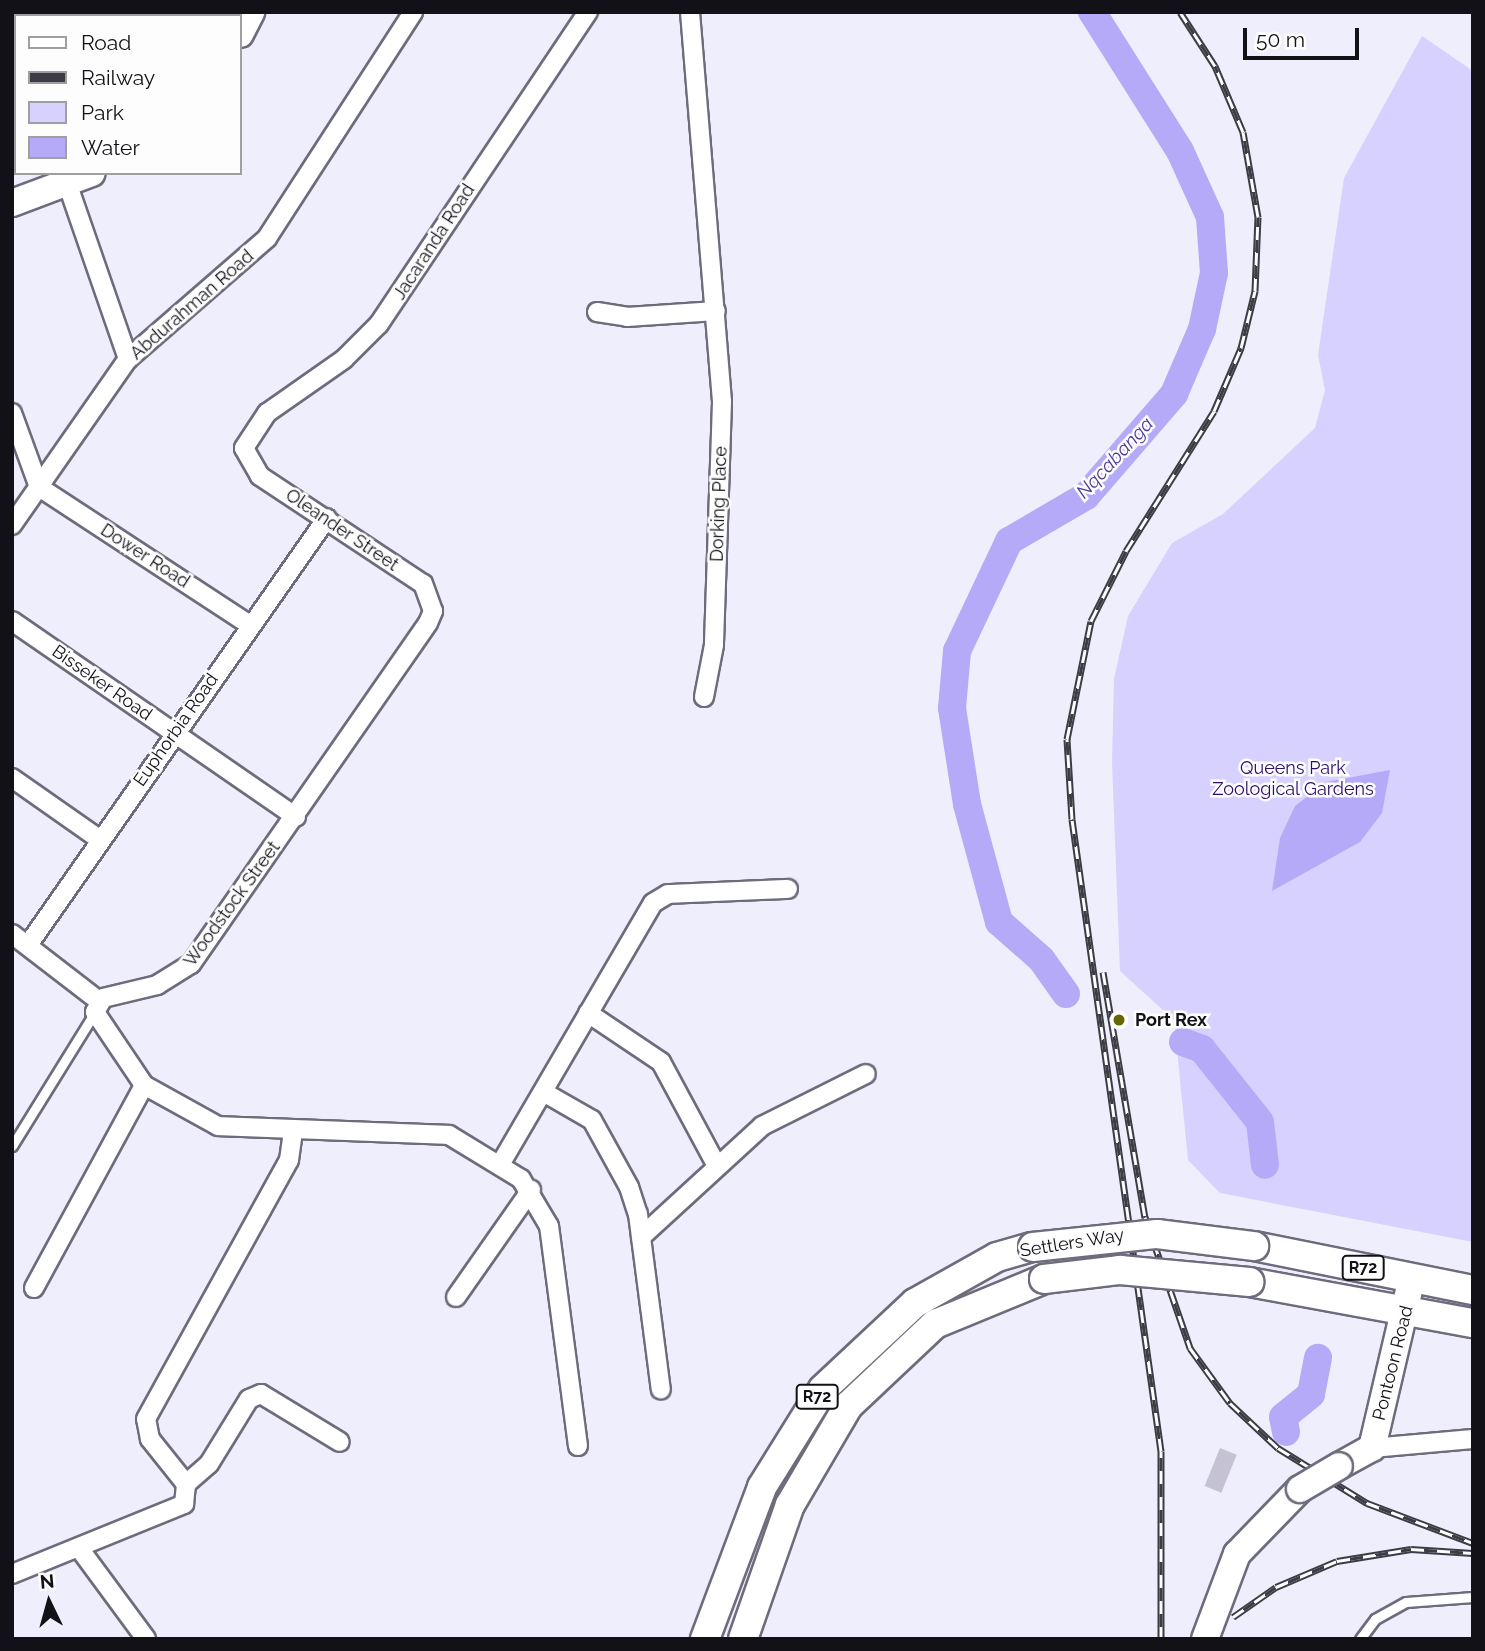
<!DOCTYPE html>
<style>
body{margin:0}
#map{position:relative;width:1485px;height:1651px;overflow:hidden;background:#efeefc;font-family:Raleway,sans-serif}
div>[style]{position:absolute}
.green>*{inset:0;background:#d6d1ff}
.water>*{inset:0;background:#b5aaf8}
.river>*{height:28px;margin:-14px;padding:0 14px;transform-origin:14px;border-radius:14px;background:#b5aaf8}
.building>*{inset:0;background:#c4c2d3;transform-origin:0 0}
.roads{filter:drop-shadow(2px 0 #6e6c7c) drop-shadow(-2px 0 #6e6c7c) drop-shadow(0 2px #6e6c7c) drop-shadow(0 -2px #6e6c7c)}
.lane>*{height:9px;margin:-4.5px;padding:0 4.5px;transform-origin:4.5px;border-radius:4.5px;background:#fff}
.street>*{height:18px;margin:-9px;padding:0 9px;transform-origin:9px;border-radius:9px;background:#fff}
.secondary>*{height:26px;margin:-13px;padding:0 13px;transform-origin:13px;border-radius:13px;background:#fff}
.primary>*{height:28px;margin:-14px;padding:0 14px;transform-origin:14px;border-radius:14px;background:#fff}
.rail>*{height:7px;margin-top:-3.5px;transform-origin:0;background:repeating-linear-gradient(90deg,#fdfdfd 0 13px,#3d3c44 0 26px);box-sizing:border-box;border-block:2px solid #3d3c44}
.bridges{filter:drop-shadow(2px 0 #6e6c7c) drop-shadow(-2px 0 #6e6c7c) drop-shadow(0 2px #6e6c7c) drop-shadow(0 -2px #6e6c7c)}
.secondary-bridge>*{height:26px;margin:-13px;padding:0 13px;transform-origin:13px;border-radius:13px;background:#fff}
.primary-bridge>*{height:28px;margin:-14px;padding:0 14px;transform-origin:14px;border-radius:14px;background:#fff}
.dots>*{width:19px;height:19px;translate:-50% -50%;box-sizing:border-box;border:4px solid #fdfdfd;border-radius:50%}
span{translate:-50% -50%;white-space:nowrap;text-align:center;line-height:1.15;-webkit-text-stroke:5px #fdfdfd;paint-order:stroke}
.shield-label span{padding:2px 5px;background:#fdfdfd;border:2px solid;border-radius:5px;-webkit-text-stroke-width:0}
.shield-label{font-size:16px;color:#121117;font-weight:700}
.street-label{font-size:18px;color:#121117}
.park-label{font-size:18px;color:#2d0e68}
.poi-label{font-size:18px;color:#121117;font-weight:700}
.left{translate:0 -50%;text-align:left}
.water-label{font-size:19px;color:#503a94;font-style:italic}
.frame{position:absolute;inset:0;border:14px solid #121117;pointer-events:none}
.legend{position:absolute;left:14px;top:14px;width:228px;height:161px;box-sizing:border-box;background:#fdfdfd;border:2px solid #9f9fa1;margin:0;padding:9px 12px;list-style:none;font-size:21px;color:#121117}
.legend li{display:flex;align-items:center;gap:14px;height:35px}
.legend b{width:35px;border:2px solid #9f9fa1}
.north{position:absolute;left:14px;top:1567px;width:70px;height:70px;-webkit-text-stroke:5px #fdfdfd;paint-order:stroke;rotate:355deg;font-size:19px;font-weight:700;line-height:28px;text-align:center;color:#121117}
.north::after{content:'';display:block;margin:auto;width:24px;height:32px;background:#121117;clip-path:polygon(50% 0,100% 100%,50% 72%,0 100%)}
.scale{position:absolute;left:1243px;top:28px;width:116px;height:32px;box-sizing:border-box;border:4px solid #121117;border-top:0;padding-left:9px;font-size:21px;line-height:24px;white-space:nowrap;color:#121117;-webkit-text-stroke:5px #fdfdfd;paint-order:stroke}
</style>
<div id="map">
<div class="green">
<div style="clip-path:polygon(1422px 36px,1473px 71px,1473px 1242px,1220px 1193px,1188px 1160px,1174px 1020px,1120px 971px,1112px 762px,1114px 679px,1128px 616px,1172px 543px,1223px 514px,1315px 428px,1325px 390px,1318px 355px,1344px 178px)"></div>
</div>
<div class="water">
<div style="clip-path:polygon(1390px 770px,1382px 813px,1360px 842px,1272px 891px,1280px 838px,1295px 806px,1326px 782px)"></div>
</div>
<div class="river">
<div style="left:1066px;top:994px;width:43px;rotate:-125.5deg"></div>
<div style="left:1041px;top:959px;width:56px;rotate:-138.6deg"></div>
<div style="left:999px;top:922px;width:122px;rotate:-105.2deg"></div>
<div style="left:967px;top:804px;width:97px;rotate:-98.9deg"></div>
<div style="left:952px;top:708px;width:57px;rotate:-85deg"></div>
<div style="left:957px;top:651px;width:122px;rotate:-64.7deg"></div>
<div style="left:1009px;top:541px;width:89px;rotate:-30.3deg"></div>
<div style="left:1086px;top:496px;width:135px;rotate:-49.2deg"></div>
<div style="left:1174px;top:394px;width:71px;rotate:-66.7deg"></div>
<div style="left:1202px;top:329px;width:57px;rotate:-77.9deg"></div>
<div style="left:1214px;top:273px;width:56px;rotate:-94.1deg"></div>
<div style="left:1210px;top:217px;width:72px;rotate:-114.4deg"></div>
<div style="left:1180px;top:151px;width:165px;rotate:-122.3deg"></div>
<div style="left:1183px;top:1042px;width:20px;rotate:20deg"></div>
<div style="left:1202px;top:1049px;width:93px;rotate:51.5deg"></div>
<div style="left:1260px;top:1122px;width:43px;rotate:83.4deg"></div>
<div style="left:1286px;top:1432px;width:15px;rotate:-101deg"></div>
<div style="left:1283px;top:1417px;width:36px;rotate:-39deg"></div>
<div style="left:1311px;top:1394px;width:37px;rotate:-79deg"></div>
</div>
<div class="building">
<div style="left:1220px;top:1448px;width:18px;height:41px;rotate:22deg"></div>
</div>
<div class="roads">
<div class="lane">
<div style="left:12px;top:1146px;width:158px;rotate:-58.2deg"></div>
<div style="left:1360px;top:1639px;width:25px;rotate:-53deg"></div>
<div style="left:1375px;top:1619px;width:35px;rotate:-29deg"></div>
<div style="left:1406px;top:1602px;width:67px;rotate:-4.3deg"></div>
</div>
<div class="street">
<div style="left:207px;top:12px;width:6px;rotate:39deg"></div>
<div style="left:690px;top:12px;width:391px;rotate:85.3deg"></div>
<div style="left:722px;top:402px;width:243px;rotate:91.9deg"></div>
<div style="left:714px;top:645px;width:53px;rotate:100.9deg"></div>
<div style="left:80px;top:16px;width:5px;rotate:-53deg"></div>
<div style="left:12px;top:41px;width:6px;rotate:51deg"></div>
<div style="left:64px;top:174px;width:196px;rotate:70.9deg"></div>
<div style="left:597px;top:312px;width:30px;rotate:9deg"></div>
<div style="left:627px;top:317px;width:89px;rotate:-3.9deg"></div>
<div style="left:12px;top:413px;width:79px;rotate:70deg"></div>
<div style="left:39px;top:487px;width:252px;rotate:33.2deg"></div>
<div style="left:12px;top:525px;width:203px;rotate:-55.1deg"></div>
<div style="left:128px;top:359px;width:184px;rotate:-41deg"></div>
<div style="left:267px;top:238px;width:269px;rotate:-57.1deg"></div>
<div style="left:12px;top:621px;width:345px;rotate:34.6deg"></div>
<div style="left:12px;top:778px;width:106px;rotate:35deg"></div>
<div style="left:12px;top:934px;width:110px;rotate:37.6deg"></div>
<div style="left:28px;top:945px;width:521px;rotate:-55deg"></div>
<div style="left:588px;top:1013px;width:88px;rotate:33.9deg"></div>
<div style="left:661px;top:1062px;width:118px;rotate:61.7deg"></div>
<div style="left:545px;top:1093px;width:54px;rotate:29.9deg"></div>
<div style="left:592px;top:1120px;width:77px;rotate:61.1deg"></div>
<div style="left:629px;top:1187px;width:28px;rotate:72deg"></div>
<div style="left:638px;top:1214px;width:177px;rotate:82.6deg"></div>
<div style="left:501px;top:1163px;width:301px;rotate:-59.7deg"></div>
<div style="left:653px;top:903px;width:17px;rotate:-31deg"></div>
<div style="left:668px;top:894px;width:120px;rotate:-2.4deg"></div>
<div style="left:641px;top:1237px;width:164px;rotate:-42.5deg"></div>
<div style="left:762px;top:1126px;width:116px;rotate:-26.6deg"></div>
<div style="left:34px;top:1288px;width:231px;rotate:-61.5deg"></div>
<div style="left:456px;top:1297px;width:131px;rotate:-55deg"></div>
<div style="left:578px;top:1446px;width:222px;rotate:-97.5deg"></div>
<div style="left:549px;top:1226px;width:55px;rotate:-120.8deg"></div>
<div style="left:521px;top:1179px;width:84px;rotate:-148.6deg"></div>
<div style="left:449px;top:1135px;width:231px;rotate:-177.8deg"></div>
<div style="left:218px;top:1126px;width:85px;rotate:-151deg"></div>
<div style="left:144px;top:1085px;width:88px;rotate:-123.9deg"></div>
<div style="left:95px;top:1012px;width:16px;rotate:-60deg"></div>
<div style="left:103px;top:998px;width:56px;rotate:-13.5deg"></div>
<div style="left:157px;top:985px;width:40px;rotate:-32deg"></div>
<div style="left:191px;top:964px;width:415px;rotate:-55.2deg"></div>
<div style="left:428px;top:623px;width:13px;rotate:-67deg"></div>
<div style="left:433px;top:611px;width:29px;rotate:-110deg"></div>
<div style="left:423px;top:584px;width:196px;rotate:-146.5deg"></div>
<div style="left:260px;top:476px;width:32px;rotate:-120deg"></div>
<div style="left:244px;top:448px;width:42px;rotate:-56.7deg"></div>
<div style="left:267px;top:413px;width:94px;rotate:-35deg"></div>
<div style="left:344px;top:359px;width:49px;rotate:-45deg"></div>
<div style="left:379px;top:324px;width:376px;rotate:-56.2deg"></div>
<div style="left:1372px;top:1448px;width:101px;rotate:-5.1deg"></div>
<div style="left:186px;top:1484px;width:30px;rotate:-41deg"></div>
<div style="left:209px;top:1464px;width:76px;rotate:-58.4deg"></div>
<div style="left:249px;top:1399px;width:13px;rotate:-23deg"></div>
<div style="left:261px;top:1394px;width:92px;rotate:31.3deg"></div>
<div style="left:79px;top:1548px;width:113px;rotate:53.6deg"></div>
<div style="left:12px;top:1574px;width:186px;rotate:-22.1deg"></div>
<div style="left:184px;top:1504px;width:20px;rotate:-84deg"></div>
<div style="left:186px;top:1484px;width:58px;rotate:-128.7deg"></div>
<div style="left:150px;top:1439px;width:20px;rotate:-101deg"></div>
<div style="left:146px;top:1419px;width:296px;rotate:-61.1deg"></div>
<div style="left:289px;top:1160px;width:28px;rotate:-82deg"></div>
</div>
<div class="secondary">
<div style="left:240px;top:34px;width:25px;rotate:-63deg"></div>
<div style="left:12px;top:203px;width:85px;rotate:-20.6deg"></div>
<div style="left:1339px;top:1466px;width:38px;rotate:-29deg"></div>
<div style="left:1372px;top:1448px;width:175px;rotate:-76.8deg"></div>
<div style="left:1205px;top:1639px;width:91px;rotate:-69.4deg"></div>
<div style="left:1237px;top:1554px;width:91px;rotate:-45.9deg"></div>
</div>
<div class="primary">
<div style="left:1254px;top:1246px;width:223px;rotate:11.4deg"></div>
<div style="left:1249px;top:1282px;width:228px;rotate:10.4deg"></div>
<div style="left:705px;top:1639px;width:162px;rotate:-69.4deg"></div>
<div style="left:762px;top:1487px;width:115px;rotate:-58.1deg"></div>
<div style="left:823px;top:1389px;width:126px;rotate:-43.1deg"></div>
<div style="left:915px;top:1303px;width:94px;rotate:-29.3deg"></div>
<div style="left:997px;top:1257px;width:37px;rotate:-16deg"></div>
<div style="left:743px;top:1639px;width:142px;rotate:-70.7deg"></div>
<div style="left:790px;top:1505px;width:115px;rotate:-59.6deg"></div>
<div style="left:848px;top:1406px;width:120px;rotate:-43.3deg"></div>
<div style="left:935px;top:1324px;width:118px;rotate:-22.4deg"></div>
</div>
</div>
<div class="rail">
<div style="left:1103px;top:972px;width:249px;rotate:80.3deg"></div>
<div style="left:1145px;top:1217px;width:139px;rotate:71deg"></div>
<div style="left:1190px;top:1348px;width:68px;rotate:54deg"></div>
<div style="left:1230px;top:1403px;width:66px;rotate:43.2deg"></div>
<div style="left:1278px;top:1448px;width:105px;rotate:31.7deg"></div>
<div style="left:1367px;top:1503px;width:113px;rotate:20.7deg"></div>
<div style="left:1233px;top:1617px;width:52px;rotate:-34.9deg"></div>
<div style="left:1276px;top:1587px;width:66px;rotate:-23.1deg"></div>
<div style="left:1337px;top:1561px;width:75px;rotate:-9.2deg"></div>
<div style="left:1411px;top:1549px;width:62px;rotate:3.7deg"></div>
<div style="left:1161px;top:1639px;width:188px;rotate:-90deg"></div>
<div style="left:1161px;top:1451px;width:638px;rotate:-98.02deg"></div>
<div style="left:1072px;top:819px;width:80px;rotate:-93.6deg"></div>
<div style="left:1067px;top:739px;width:120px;rotate:-78.5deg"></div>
<div style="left:1091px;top:621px;width:78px;rotate:-63.4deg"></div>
<div style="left:1126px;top:551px;width:165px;rotate:-57.8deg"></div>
<div style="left:1214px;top:411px;width:69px;rotate:-66.8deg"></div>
<div style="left:1241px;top:348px;width:59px;rotate:-76.2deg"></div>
<div style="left:1255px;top:291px;width:74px;rotate:-87.7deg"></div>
<div style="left:1258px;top:217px;width:86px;rotate:-100deg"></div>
<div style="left:1243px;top:132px;width:72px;rotate:-113deg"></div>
<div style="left:1215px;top:66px;width:64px;rotate:-122.9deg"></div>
</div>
<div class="bridges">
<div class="secondary-bridge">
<div style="left:1300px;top:1489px;width:45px;rotate:-30.5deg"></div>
</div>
<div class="primary-bridge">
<div style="left:1033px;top:1247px;width:125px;rotate:-6deg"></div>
<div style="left:1157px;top:1234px;width:98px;rotate:7.1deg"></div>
<div style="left:1044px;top:1279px;width:77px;rotate:-6.8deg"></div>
<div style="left:1120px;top:1270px;width:130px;rotate:5.3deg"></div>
</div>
</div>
<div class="dots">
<div style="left:1119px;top:1020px;background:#676702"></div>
</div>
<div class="shield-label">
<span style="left:1363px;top:1268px">R72</span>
<span style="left:817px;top:1397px">R72</span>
</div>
<div class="street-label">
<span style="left:434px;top:242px;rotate:-57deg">Jacaranda Road</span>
<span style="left:192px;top:305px;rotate:-41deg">Abdurahman Road</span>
<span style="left:719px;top:504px;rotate:-88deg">Dorking Place</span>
<span style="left:342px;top:530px;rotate:34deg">Oleander Street</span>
<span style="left:145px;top:556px;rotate:33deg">Dower Road</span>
<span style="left:102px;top:683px;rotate:35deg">Bisseker Road</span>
<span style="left:176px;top:730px;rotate:-55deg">Euphorbia Road</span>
<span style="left:232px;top:904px;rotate:-54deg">Woodstock Street</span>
<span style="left:1072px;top:1243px;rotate:-9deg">Settlers Way</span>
<span style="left:1393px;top:1363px;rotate:-76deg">Pontoon Road</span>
</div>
<div class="park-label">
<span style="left:1293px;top:779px">Queens Park<br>Zoological Gardens</span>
</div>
<div class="poi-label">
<span class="left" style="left:1135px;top:1020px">Port Rex</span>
</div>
<div class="water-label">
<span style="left:1115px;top:458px;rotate:-47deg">Nqcabanga</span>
</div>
<div class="frame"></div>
<ul class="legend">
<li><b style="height:9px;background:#fff"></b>Road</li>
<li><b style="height:9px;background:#3d3c44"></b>Railway</li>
<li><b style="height:19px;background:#d6d1ff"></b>Park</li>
<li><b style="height:19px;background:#b5aaf8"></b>Water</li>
</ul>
<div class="north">N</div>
<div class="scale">50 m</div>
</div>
